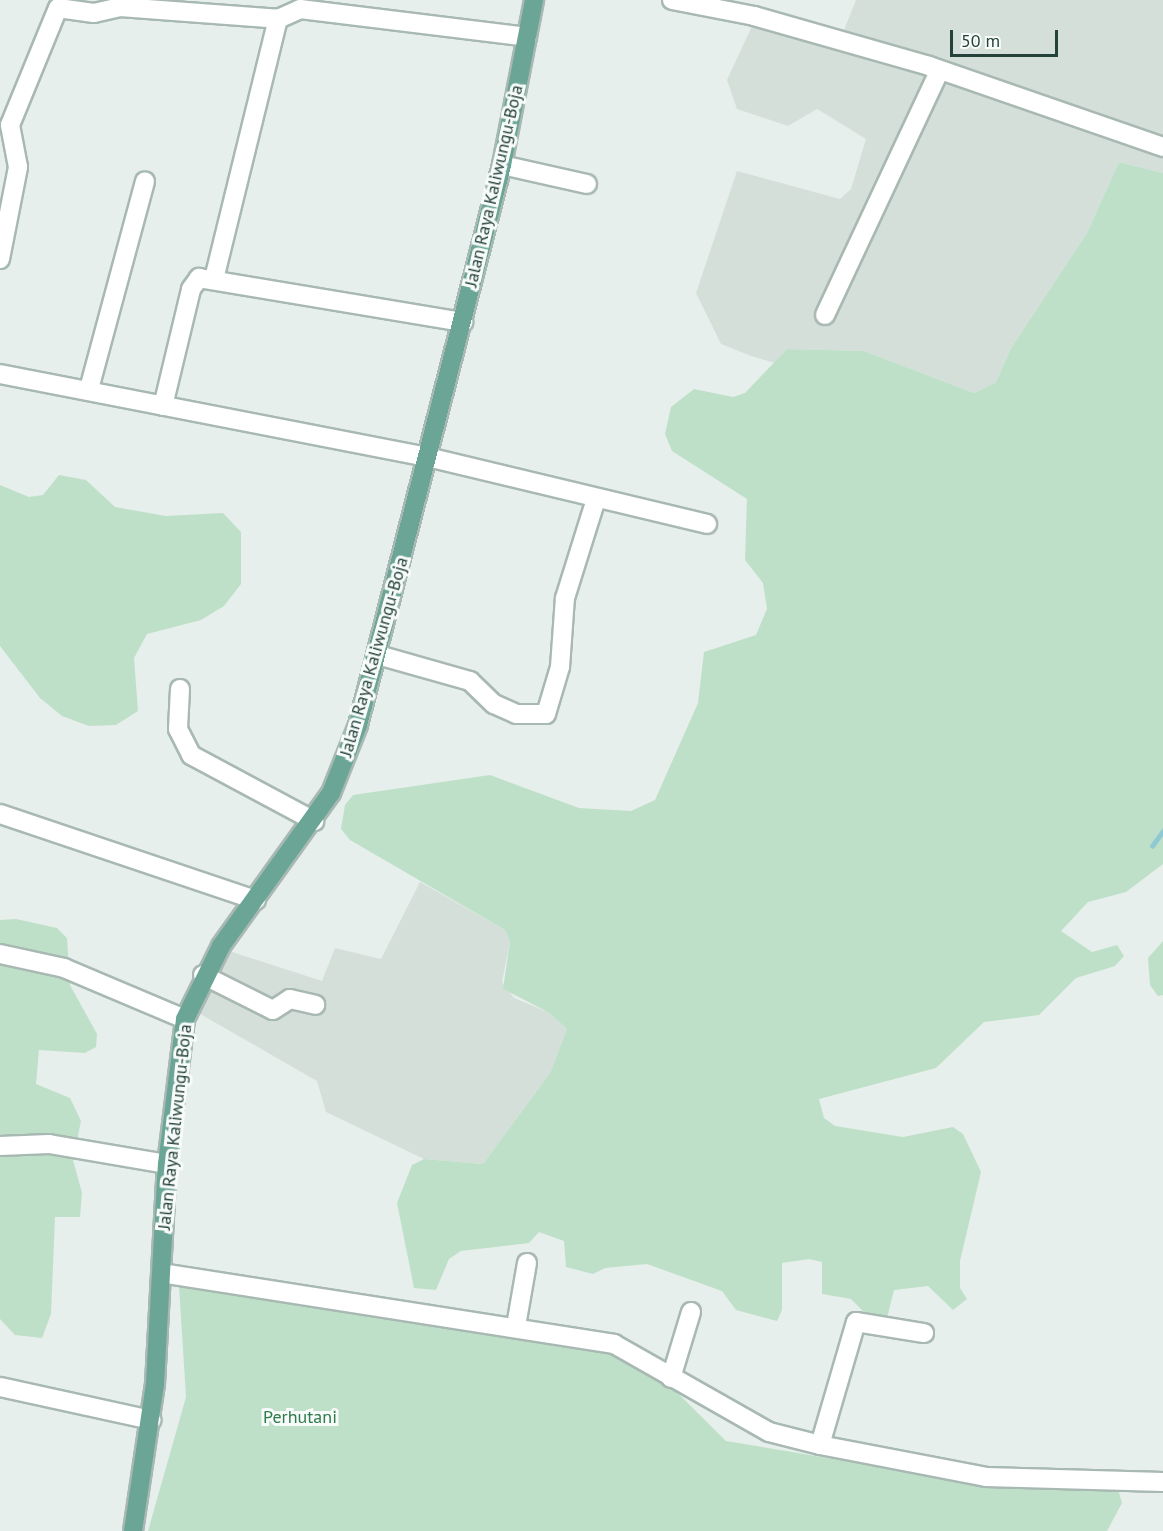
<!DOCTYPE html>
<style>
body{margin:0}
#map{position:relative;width:1163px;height:1531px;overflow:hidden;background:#e6efeb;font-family:"PT Sans",sans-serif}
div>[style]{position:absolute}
.built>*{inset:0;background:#d4dfda}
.green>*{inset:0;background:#bfe0c8}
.stream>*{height:4.5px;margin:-2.25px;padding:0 2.25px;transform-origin:2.25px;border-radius:2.25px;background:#8ec9d4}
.roads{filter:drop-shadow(2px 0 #a8b8b2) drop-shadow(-2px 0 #a8b8b2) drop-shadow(0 2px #a8b8b2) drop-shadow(0 -2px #a8b8b2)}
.minor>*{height:18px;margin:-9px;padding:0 9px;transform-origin:9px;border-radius:9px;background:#fff}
.major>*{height:18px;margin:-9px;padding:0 9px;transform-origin:9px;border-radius:9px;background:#6aa596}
span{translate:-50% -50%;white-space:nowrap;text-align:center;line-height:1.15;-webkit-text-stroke:6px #f7fbf9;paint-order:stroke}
.street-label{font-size:18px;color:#24423a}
.park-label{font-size:18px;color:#2d7a4b}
.scale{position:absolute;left:950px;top:30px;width:108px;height:27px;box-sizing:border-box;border:3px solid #24423a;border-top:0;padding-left:8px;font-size:18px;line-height:21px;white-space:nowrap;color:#24423a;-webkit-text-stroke:4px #f7fbf9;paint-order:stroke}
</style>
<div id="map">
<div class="built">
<div style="clip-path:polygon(856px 0,1163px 0,1163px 173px,1119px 162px,1087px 233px,1011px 348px,996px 382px,974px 393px,864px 351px,787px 349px,775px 363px,751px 356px,721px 344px,696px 293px,737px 171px,840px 199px,851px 189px,866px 139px,817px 109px,788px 126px,737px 109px,727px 80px,752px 26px,836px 50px)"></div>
<div style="clip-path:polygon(420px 882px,505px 930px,510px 942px,502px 982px,514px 998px,548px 1012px,567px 1029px,550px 1073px,483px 1164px,424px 1159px,326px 1112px,317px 1081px,195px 1011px,226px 950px,322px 981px,335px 948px,381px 959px)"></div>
</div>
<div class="green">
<div style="clip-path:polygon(1119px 162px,1163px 173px,1163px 864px,1126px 892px,1088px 902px,1061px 931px,1092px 952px,1117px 945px,1124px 956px,1115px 966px,1076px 978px,1039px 1015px,984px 1022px,936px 1068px,819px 1099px,824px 1118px,835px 1126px,903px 1137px,953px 1127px,963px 1134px,981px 1172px,960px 1261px,960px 1288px,967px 1299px,953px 1310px,928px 1286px,894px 1290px,887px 1318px,865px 1313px,851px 1299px,822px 1294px,822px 1262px,809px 1259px,782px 1263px,782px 1310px,777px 1321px,736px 1310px,722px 1291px,647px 1264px,605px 1268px,593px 1274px,566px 1267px,564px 1241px,539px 1232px,529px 1243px,461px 1251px,449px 1259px,436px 1290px,414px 1288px,397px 1203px,412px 1165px,424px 1159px,483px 1164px,550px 1073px,567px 1029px,548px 1012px,503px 989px,510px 942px,505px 930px,350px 840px,341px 829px,345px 805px,353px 795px,490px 775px,579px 808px,631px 811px,655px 800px,698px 703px,704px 652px,756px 635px,767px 609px,763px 583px,745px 560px,747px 499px,672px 451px,665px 434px,671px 407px,694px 389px,733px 397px,745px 393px,787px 349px,864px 351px,974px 393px,996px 382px,1011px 348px,1087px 233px)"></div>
<div style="clip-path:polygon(59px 475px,86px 480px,115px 507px,166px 516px,223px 513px,241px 532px,241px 584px,224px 606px,201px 620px,147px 634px,134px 658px,138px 711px,116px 725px,89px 726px,62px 716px,40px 698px,0 646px,0 485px,29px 497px,43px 495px)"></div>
<div style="clip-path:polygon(16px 919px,57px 928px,67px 938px,70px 985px,97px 1034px,96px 1047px,85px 1053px,39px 1050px,36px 1084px,70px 1098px,81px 1121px,73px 1160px,82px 1193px,80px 1217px,55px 1217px,51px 1314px,42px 1338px,15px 1335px,0 1319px,0 920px)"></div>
<div style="clip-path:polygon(1163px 941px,1163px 995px,1158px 996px,1150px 985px,1148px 958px)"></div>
<div style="clip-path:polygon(179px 1286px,627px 1343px,726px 1441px,959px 1480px,1118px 1489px,1122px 1503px,1107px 1531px,148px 1531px,186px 1397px)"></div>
</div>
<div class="stream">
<div style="left:1152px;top:846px;width:19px;rotate:-54deg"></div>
</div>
<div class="roads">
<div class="minor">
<div style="left:672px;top:0;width:84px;rotate:11deg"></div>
<div style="left:754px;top:16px;width:182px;rotate:15.9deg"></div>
<div style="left:929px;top:66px;width:248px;rotate:19.1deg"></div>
<div style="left:502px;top:165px;width:87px;rotate:12.6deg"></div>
<div style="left:0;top:259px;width:94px;rotate:-78.9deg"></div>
<div style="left:18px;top:167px;width:43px;rotate:-100.8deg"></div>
<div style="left:10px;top:125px;width:126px;rotate:-67.7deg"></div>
<div style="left:58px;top:8px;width:36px;rotate:8deg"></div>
<div style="left:94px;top:13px;width:27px;rotate:-13deg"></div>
<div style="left:120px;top:7px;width:158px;rotate:4.3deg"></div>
<div style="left:278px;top:19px;width:24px;rotate:-24deg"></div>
<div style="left:300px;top:9px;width:229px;rotate:7deg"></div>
<div style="left:214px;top:279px;width:268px;rotate:-76.2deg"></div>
<div style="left:825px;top:315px;width:268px;rotate:-64.9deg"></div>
<div style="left:0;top:374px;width:436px;rotate:11deg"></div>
<div style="left:428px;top:457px;width:287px;rotate:13.5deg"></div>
<div style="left:89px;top:389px;width:215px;rotate:-74.9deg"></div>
<div style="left:163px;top:406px;width:120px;rotate:-76.5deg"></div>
<div style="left:191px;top:289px;width:14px;rotate:-54deg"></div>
<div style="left:199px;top:278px;width:268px;rotate:9.5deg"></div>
<div style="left:378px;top:655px;width:96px;rotate:15.8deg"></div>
<div style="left:470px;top:681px;width:33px;rotate:44deg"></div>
<div style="left:494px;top:704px;width:24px;rotate:24deg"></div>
<div style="left:516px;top:714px;width:30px"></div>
<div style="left:546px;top:714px;width:49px;rotate:-73.4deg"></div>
<div style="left:560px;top:667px;width:69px;rotate:-85.9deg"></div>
<div style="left:565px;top:598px;width:104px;rotate:-72.6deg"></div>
<div style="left:180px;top:689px;width:40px;rotate:92.9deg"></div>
<div style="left:178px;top:729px;width:29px;rotate:63deg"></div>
<div style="left:191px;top:755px;width:140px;rotate:28.2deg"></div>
<div style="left:0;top:814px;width:270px;rotate:18.6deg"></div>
<div style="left:0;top:954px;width:66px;rotate:12.3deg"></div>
<div style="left:64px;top:968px;width:131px;rotate:22.9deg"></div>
<div style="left:203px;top:975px;width:78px;rotate:26.6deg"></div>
<div style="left:273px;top:1010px;width:20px;rotate:-33deg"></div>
<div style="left:290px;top:999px;width:26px;rotate:13deg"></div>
<div style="left:0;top:1146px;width:49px;rotate:-2.3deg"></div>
<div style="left:49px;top:1144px;width:120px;rotate:9.6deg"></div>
<div style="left:161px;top:1273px;width:459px;rotate:8.9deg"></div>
<div style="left:614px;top:1344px;width:178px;rotate:29.6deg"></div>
<div style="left:769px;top:1432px;width:53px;rotate:14.3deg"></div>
<div style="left:820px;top:1445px;width:169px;rotate:10.9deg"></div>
<div style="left:986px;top:1477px;width:177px;rotate:1.6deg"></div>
<div style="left:516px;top:1326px;width:64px;rotate:-80.1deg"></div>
<div style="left:671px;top:1378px;width:69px;rotate:-73.1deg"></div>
<div style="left:0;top:1387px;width:155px;rotate:12.3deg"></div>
<div style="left:820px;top:1445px;width:128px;rotate:-73.7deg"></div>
<div style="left:856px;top:1322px;width:69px;rotate:9.2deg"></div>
</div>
<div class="major">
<div style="left:133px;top:1531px;width:149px;rotate:-81.5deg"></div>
<div style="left:155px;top:1384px;width:220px;rotate:-86.9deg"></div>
<div style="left:167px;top:1164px;width:146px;rotate:-82.9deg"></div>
<div style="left:185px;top:1019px;width:81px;rotate:-63.7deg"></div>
<div style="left:221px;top:946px;width:188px;rotate:-54.3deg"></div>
<div style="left:331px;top:793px;width:73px;rotate:-68.3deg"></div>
<div style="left:358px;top:725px;width:578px;rotate:-75.58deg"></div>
<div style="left:502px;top:165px;width:168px;rotate:-79deg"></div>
</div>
</div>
<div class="street-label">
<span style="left:494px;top:186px;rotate:-77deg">Jalan Raya Kaliwungu-Boja</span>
<span style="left:374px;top:657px;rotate:-74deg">Jalan Raya Kaliwungu-Boja</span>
<span style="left:175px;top:1127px;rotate:-84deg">Jalan Raya Kaliwungu-Boja</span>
</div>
<div class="park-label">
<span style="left:300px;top:1417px">Perhutani</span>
</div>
<div class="scale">50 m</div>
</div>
